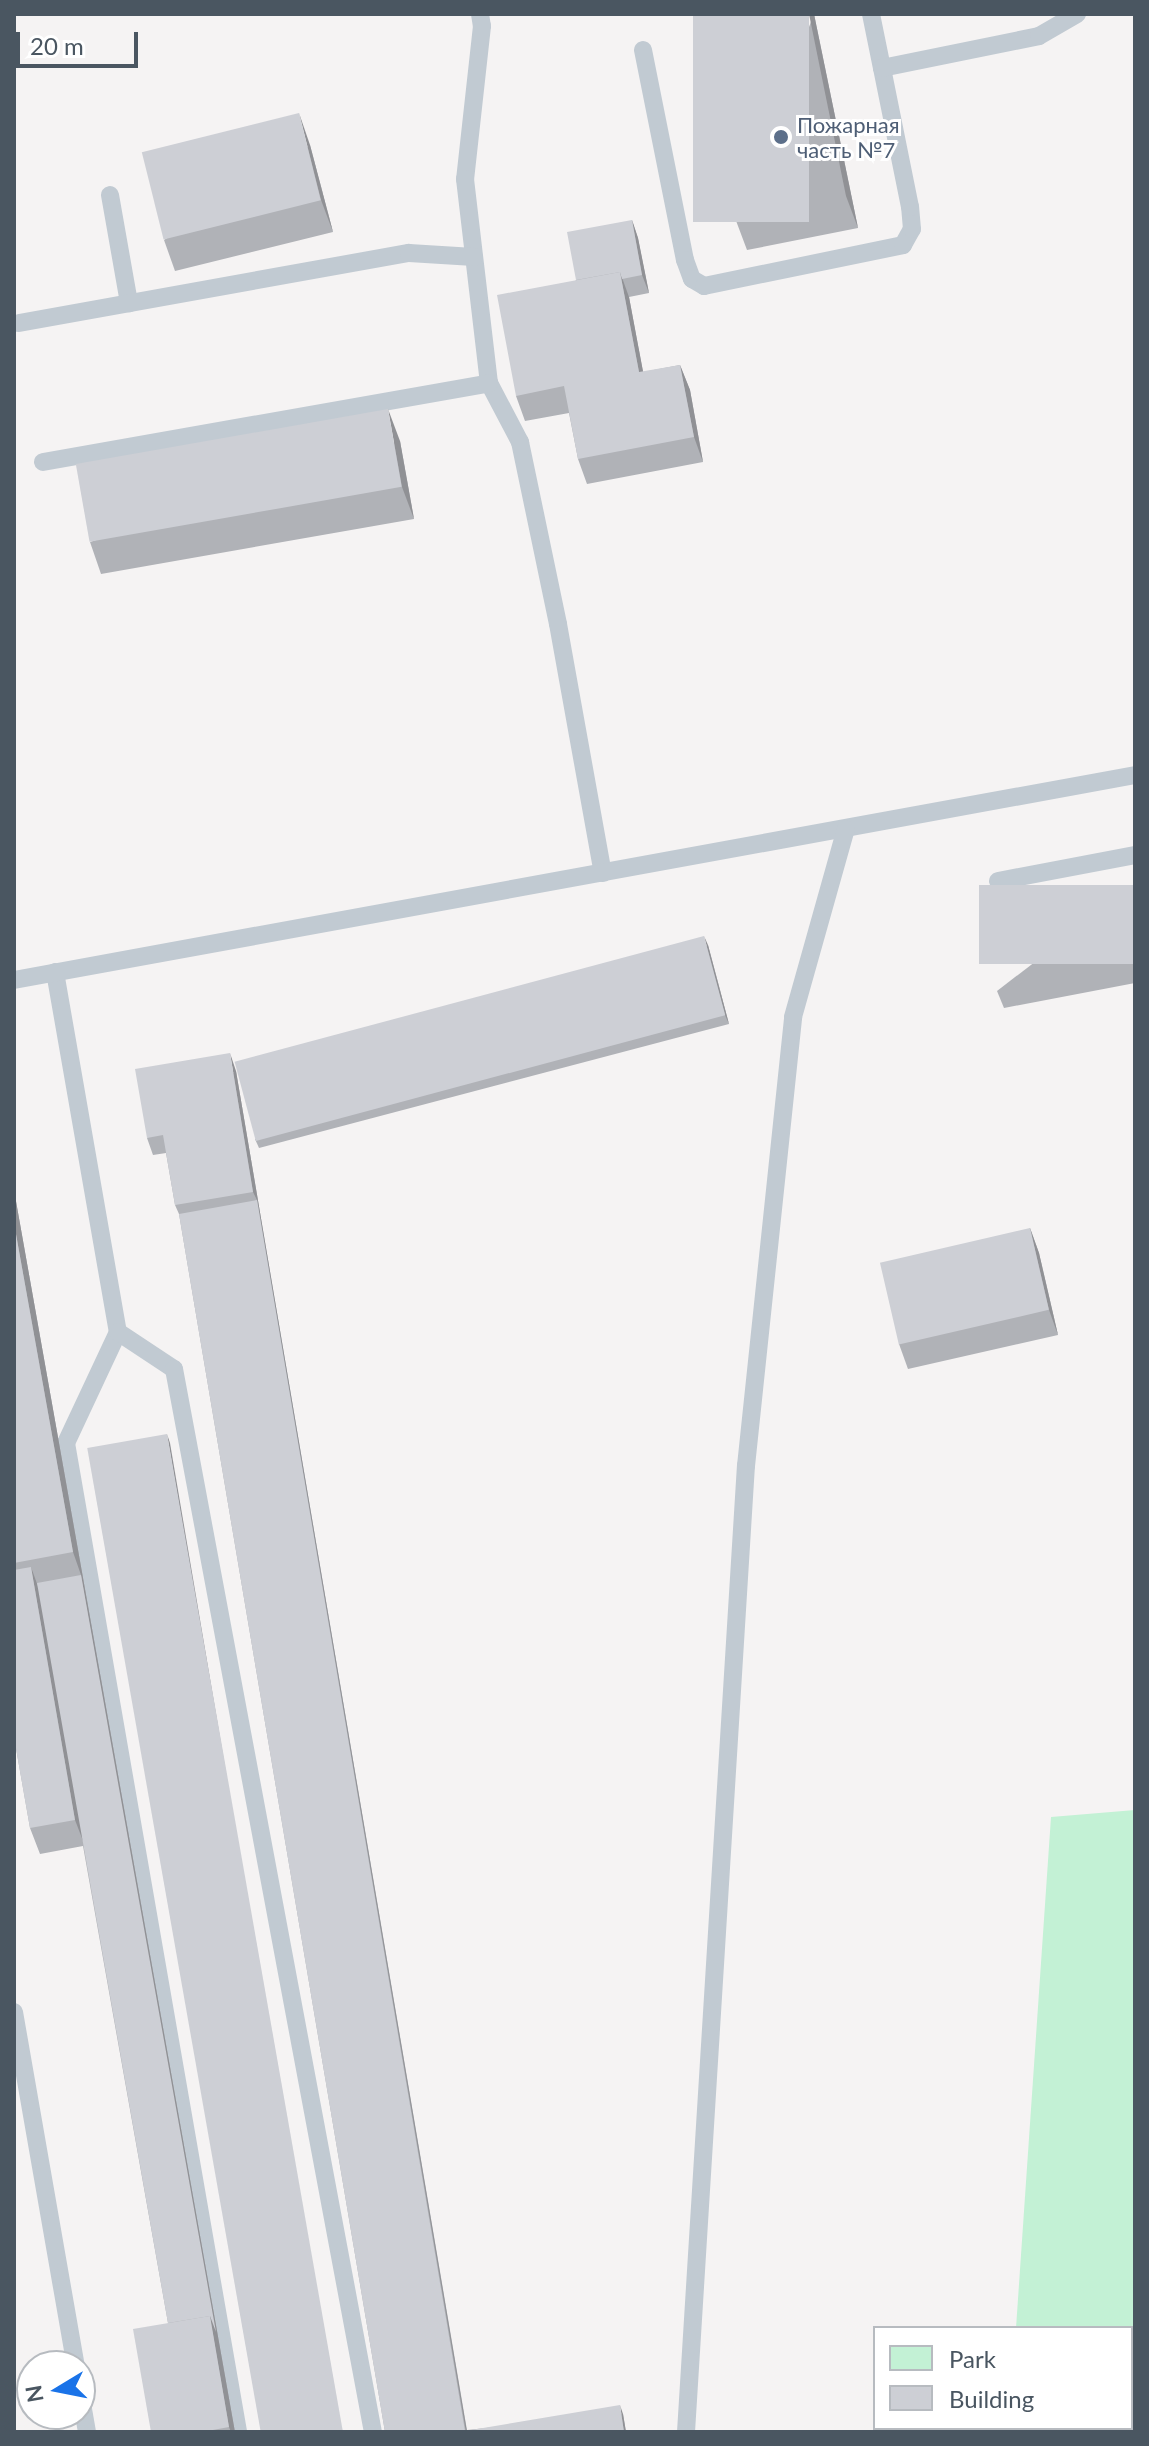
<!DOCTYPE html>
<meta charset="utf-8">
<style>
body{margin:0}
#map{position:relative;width:1149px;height:2446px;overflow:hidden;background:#f5f3f3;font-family:Lato,sans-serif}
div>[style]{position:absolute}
.green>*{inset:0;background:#c3f1d5}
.lane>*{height:18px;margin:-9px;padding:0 9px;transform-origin:9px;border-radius:9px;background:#c1cad2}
.wall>*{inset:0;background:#b0b2b7}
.shaded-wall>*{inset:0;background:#909195}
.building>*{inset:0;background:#cdcfd5;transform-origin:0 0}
.dots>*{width:22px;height:22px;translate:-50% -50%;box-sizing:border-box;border:4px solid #fff;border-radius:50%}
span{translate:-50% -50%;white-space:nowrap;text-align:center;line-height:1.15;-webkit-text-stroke:6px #fff;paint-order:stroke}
.service-label{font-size:22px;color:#4e5e75}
.left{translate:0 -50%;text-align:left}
.frame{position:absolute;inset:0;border:16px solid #4a5661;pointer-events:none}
.legend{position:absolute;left:873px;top:2326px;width:260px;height:104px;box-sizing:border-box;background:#fff;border:2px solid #b7bbc0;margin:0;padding:10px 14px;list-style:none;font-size:24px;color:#4a5661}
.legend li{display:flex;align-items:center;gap:16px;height:40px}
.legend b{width:40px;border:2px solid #b7bbc0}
.north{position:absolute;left:16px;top:2350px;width:80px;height:80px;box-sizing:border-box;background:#fff;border:2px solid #b7bbc0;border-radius:50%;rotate:260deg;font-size:22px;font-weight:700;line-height:32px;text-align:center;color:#4a5661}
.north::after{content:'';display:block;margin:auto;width:28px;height:36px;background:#1a73e8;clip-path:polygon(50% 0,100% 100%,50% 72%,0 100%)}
.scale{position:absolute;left:16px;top:32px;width:122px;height:36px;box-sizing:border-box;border:4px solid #4a5661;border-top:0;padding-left:10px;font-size:24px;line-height:28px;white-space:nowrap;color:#4a5661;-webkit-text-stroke:6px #fff;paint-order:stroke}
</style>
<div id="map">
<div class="green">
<div style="clip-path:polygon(1135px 1810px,1135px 2432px,1009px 2432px,1009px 2428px,1131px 2428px,1131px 2328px,1016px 2328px,1051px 1817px)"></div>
</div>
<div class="lane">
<div style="left:480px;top:14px;width:12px;rotate:81deg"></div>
<div style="left:482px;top:26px;width:154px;rotate:96.3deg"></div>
<div style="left:465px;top:179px;width:205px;rotate:83.3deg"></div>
<div style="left:489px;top:383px;width:67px;rotate:62.3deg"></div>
<div style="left:520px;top:442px;width:186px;rotate:78.2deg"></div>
<div style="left:558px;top:624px;width:253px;rotate:79.8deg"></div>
<div style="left:871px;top:14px;width:55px;rotate:78.5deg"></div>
<div style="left:643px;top:50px;width:214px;rotate:78.7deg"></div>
<div style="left:685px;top:260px;width:20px;rotate:70deg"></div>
<div style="left:692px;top:279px;width:14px;rotate:30deg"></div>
<div style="left:704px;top:286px;width:203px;rotate:-11.6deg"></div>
<div style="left:903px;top:245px;width:18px;rotate:-61deg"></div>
<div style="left:912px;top:229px;width:22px;rotate:-95deg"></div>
<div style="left:910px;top:207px;width:142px;rotate:-101.4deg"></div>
<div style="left:882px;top:68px;width:160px;rotate:-11.5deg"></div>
<div style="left:1039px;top:36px;width:44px;rotate:-30.1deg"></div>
<div style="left:110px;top:195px;width:110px;rotate:80deg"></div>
<div style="left:19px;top:323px;width:396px;rotate:-10.2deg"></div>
<div style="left:409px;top:253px;width:65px;rotate:3.5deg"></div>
<div style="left:43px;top:462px;width:453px;rotate:-10deg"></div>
<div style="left:998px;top:881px;width:139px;rotate:-10.7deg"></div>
<div style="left:55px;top:972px;width:365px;rotate:80.1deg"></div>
<div style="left:118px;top:1332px;width:123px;rotate:115.1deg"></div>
<div style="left:66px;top:1443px;width:1004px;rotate:80.13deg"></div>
<div style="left:14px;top:980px;width:1140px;rotate:-10.36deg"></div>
<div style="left:118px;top:1332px;width:67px;rotate:33.5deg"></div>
<div style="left:174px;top:1369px;width:1081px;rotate:79.4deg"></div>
<div style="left:14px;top:2012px;width:359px;rotate:80.1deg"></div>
<div style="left:80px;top:2392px;width:41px;rotate:80.1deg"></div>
<div style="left:686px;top:2432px;width:968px;rotate:-86.45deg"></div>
<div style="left:746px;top:1466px;width:451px;rotate:-84deg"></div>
<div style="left:793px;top:1017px;width:195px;rotate:-74.3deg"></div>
</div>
<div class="wall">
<div style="clip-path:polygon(814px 14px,858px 228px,747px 250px,735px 218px)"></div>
<div style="clip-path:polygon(310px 145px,333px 232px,175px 271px,164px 240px)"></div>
<div style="clip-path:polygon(632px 220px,638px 238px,649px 293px,629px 297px,643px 372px,680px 365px,690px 390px,703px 462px,587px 484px,578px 459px,569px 413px,525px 421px,516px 396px,576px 280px)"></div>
<div style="clip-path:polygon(400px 441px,414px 519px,101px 574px,90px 542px)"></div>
<div style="clip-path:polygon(1135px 885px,1135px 983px,1004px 1008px,997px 991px)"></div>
<div style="clip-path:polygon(708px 945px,729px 1024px,259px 1148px,255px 1139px)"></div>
<div style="clip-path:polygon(236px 1071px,467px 2430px,623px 2414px,626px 2432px,385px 2432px,179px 1214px,175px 1205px,166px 1153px,153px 1155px,147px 1138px)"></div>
<div style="clip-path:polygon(14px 1190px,235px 2432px,151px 2432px,168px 2323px,83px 1846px,40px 1854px,30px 1828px,14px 1737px)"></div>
<div style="clip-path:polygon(1030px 1228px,1039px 1253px,1058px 1335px,908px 1369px,899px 1344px)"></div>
</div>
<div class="shaded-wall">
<div style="clip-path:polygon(809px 14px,814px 14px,858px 228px,846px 196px)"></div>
<div style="clip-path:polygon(299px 113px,310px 145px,333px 232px,321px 200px)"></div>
<div style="clip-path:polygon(632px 220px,638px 238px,649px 293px,642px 275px)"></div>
<div style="clip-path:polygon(620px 272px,629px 297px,648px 398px,639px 372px)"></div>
<div style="clip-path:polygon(680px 365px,690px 390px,703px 462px,694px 437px)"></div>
<div style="clip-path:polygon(388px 409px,400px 441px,414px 519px,402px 487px)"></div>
<div style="clip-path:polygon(704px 936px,708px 945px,729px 1024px,725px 1015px)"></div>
<div style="clip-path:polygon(230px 1053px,236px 1071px,467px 2432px,466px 2432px,257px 1200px,253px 1192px)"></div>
<div style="clip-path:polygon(14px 1190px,235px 2432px,231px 2432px,229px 2427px,81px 1575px,73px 1552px,14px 1223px)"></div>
<div style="clip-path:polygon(1030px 1228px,1039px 1253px,1058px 1335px,1049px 1310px)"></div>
<div style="clip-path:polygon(167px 1434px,170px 1443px,338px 2432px,336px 2432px)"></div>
<div style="clip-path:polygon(31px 1567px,40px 1592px,85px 1846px,75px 1820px)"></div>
<div style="clip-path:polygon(620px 2405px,623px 2414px,626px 2432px,624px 2432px)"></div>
</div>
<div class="building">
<div style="left:693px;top:14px;width:116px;height:208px"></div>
<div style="left:299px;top:113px;width:90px;height:162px;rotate:76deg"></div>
<div style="clip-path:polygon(632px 220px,642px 275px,622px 279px,620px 272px,576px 280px,567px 232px)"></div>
<div style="clip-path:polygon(620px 272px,639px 372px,680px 365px,694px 437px,578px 459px,564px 386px,516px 396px,497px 295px)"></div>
<div style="left:388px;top:409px;width:79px;height:317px;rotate:80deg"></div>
<div style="left:1135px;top:885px;width:79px;height:156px;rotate:90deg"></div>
<div style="left:704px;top:936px;width:82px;height:486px;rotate:75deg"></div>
<div style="clip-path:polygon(230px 1053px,253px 1192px,175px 1205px,163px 1135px,147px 1138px,135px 1069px)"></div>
<div style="clip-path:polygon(257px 1200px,465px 2431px,620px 2405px,624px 2432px,385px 2432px,179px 1214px)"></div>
<div style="clip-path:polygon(14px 1223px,73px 1552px,14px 1563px)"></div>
<div style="left:1030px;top:1228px;width:84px;height:154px;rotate:77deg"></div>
<div style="left:167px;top:1434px;width:1012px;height:81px;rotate:80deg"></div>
<div style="clip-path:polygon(31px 1567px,75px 1820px,30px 1828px,14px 1737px,14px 1570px)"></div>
<div style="clip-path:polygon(81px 1575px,216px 2332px,210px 2316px,168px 2323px,37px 1583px)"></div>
<div style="clip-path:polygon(210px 2316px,229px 2427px,202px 2432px,151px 2432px,133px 2329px)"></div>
</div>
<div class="dots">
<div style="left:781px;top:137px;background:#5c6f8a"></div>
</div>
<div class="service-label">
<span class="left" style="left:797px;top:137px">Пожарная<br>часть №7</span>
</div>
<div class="frame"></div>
<ul class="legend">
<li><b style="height:22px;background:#c3f1d5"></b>Park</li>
<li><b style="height:22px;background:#cdcfd5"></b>Building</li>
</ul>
<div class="north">N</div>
<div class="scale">20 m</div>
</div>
